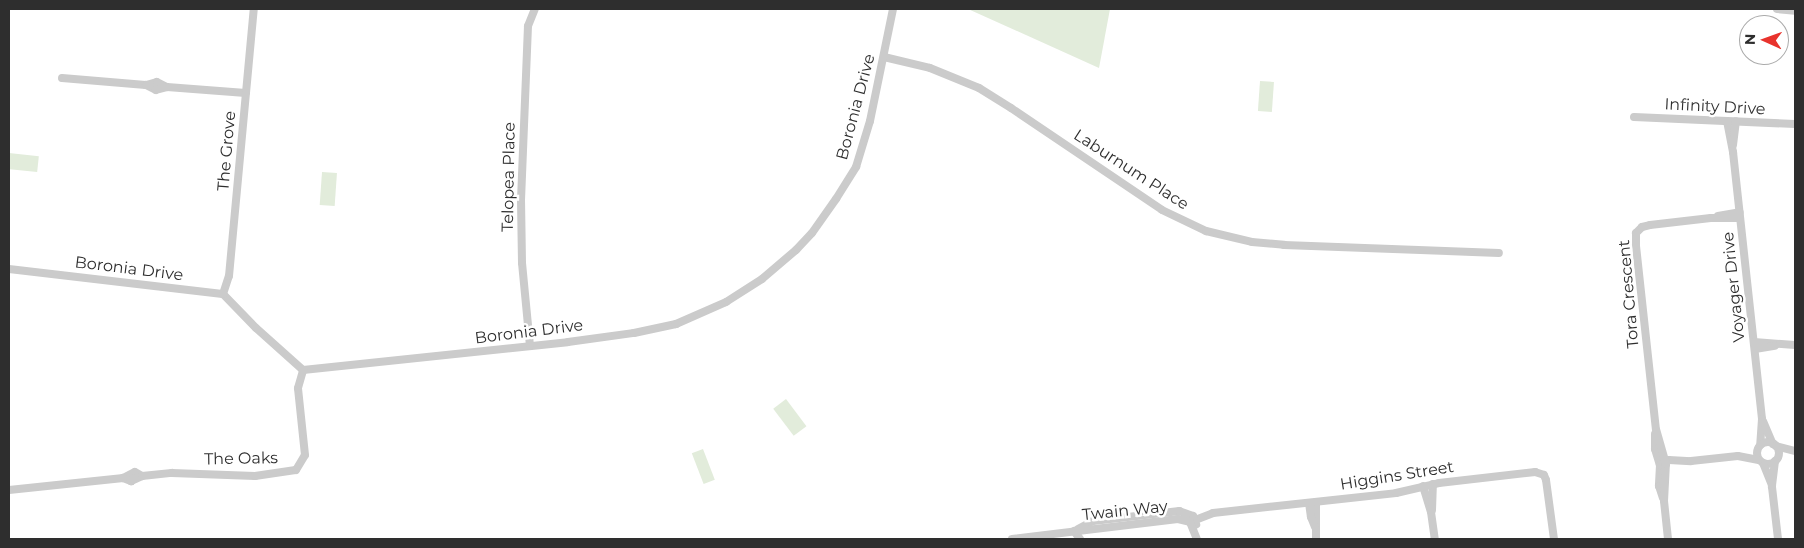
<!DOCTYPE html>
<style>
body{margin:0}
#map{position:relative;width:1804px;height:548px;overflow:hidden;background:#fff;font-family:Montserrat,sans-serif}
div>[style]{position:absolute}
.green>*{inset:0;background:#e2ecdb;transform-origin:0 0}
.minor>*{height:8px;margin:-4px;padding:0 4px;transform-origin:4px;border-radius:4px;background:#cbcbcb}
.minor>.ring{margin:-4px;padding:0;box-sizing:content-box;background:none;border:8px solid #cbcbcb;border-radius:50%}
span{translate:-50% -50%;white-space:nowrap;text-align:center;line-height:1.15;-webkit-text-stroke:5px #fff;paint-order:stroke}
.street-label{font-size:16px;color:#2e2e2e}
.frame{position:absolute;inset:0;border:10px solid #2e2e2e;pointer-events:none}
.north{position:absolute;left:1739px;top:15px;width:50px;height:50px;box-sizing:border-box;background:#fff;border:1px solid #ababab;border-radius:50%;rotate:272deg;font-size:14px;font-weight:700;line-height:20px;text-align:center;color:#2e2e2e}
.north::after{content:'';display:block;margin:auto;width:18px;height:22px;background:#e8332d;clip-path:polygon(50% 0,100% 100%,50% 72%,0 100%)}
</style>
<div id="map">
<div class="green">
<div style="clip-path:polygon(968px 9px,1110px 9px,1099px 68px)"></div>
<div style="left:1260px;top:81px;width:14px;height:30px;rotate:4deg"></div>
<div style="left:9px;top:153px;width:30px;height:16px;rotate:6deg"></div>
<div style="left:322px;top:172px;width:15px;height:33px;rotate:4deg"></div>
<div style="left:786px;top:399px;width:34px;height:16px;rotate:53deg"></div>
<div style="left:703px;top:449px;width:33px;height:12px;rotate:69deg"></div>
</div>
<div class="minor">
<div style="left:1777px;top:9px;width:18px;rotate:6deg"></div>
<div style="left:884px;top:57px;width:47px;rotate:13.4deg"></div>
<div style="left:930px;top:68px;width:53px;rotate:22.2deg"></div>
<div style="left:979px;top:88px;width:38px;rotate:32deg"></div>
<div style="left:1011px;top:108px;width:182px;rotate:34deg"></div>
<div style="left:1162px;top:210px;width:49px;rotate:25.5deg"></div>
<div style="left:1206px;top:231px;width:47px;rotate:13.4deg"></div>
<div style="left:1252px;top:242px;width:32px;rotate:5deg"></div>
<div style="left:1284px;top:245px;width:215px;rotate:2.1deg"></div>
<div style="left:62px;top:78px;width:84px;rotate:4.8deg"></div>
<div style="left:146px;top:85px;width:11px;rotate:-15deg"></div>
<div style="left:157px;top:82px;width:11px;rotate:27deg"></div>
<div style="left:167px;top:87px;width:79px;rotate:4.3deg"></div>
<div style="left:146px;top:85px;width:11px;rotate:27deg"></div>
<div style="left:156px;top:90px;width:11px;rotate:-15deg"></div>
<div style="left:1634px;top:117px;width:161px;rotate:2.5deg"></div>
<div style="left:1727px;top:121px;width:32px;rotate:79deg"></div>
<div style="left:1733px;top:152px;width:269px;rotate:83.8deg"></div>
<div style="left:1762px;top:419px;width:26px;rotate:94deg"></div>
<div style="left:1733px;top:145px;width:24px;rotate:-83deg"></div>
<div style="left:1718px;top:216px;width:22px;rotate:-10deg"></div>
<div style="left:9px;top:269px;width:215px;rotate:6.7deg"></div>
<div style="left:223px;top:294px;width:47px;rotate:45.9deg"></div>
<div style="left:256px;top:328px;width:63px;rotate:41.8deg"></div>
<div style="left:303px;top:370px;width:266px;rotate:-6deg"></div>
<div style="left:568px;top:342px;width:67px;rotate:-7.8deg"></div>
<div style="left:634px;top:333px;width:43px;rotate:-12.1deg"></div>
<div style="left:676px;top:324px;width:55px;rotate:-23.7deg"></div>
<div style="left:726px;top:302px;width:43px;rotate:-32.6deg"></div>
<div style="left:762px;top:279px;width:45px;rotate:-40.5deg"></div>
<div style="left:796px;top:250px;width:23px;rotate:-47deg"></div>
<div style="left:812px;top:233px;width:42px;rotate:-54.8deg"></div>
<div style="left:836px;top:199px;width:38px;rotate:-58deg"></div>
<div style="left:856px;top:167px;width:48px;rotate:-73.1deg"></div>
<div style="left:870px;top:121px;width:114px;rotate:-78.4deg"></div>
<div style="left:223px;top:294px;width:19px;rotate:-72deg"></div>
<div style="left:229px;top:276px;width:268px;rotate:-84.7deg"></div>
<div style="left:1754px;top:342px;width:41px;rotate:4.2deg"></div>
<div style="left:530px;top:346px;width:83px;rotate:-95.5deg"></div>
<div style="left:522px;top:263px;width:63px;rotate:-90.9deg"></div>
<div style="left:521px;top:200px;width:174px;rotate:-87.7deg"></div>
<div style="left:528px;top:26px;width:18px;rotate:-68deg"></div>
<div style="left:1755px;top:349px;width:20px;rotate:-9deg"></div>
<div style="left:1763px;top:421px;width:25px;rotate:67deg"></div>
<div style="left:1655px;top:434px;width:15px;rotate:90deg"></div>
<div style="left:1655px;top:449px;width:17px;rotate:73deg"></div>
<div style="left:1660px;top:465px;width:21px;rotate:93deg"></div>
<div style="left:1659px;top:486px;width:13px;rotate:72deg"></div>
<div class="ring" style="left:1757px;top:442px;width:14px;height:14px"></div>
<div style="left:1776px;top:446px;width:20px;rotate:15deg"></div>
<div style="left:1775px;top:461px;width:26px;rotate:97deg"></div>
<div style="left:1772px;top:487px;width:52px;rotate:83.4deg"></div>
<div style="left:1763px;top:463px;width:24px;rotate:68deg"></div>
<div style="left:1660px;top:465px;width:10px;rotate:-29deg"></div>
<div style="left:1669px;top:460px;width:22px;rotate:3deg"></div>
<div style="left:1691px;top:461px;width:47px;rotate:-6.1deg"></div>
<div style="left:1738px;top:456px;width:21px;rotate:11deg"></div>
<div style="left:123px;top:478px;width:13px;rotate:-27deg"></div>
<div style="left:135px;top:472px;width:8px;rotate:30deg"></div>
<div style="left:1423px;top:486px;width:27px;rotate:73deg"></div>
<div style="left:1431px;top:512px;width:27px;rotate:82deg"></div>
<div style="left:9px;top:490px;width:115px;rotate:-6deg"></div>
<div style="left:123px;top:478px;width:9px;rotate:21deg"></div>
<div style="left:131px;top:481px;width:12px;rotate:-24deg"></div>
<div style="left:142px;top:476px;width:30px;rotate:-6deg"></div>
<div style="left:172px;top:473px;width:83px;rotate:2.1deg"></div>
<div style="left:255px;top:476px;width:41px;rotate:-8.3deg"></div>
<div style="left:296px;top:470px;width:17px;rotate:-59deg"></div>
<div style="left:305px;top:455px;width:67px;rotate:-96deg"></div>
<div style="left:298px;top:388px;width:19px;rotate:-74deg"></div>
<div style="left:1316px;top:502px;width:37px;rotate:90deg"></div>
<div style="left:1309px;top:503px;width:14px;rotate:82deg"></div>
<div style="left:1311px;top:517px;width:11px;rotate:68deg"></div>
<div style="left:1432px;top:510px;width:26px;rotate:-88deg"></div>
<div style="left:1190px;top:522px;width:25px;rotate:-21deg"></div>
<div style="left:1213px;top:513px;width:184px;rotate:-6.2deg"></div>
<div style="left:1396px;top:493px;width:44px;rotate:-13.1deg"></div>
<div style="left:1439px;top:483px;width:97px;rotate:-6.5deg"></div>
<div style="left:1535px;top:472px;width:9px;rotate:18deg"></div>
<div style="left:1544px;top:475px;width:5px;rotate:68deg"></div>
<div style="left:1546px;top:480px;width:60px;rotate:82.3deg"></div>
<div style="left:1078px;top:529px;width:17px;rotate:-28deg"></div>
<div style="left:1093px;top:521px;width:87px;rotate:-6.6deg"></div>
<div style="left:1179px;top:511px;width:15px;rotate:20deg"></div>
<div style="left:1193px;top:516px;width:9px;rotate:69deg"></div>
<div style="left:1074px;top:531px;width:10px;rotate:53deg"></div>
<div style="left:1012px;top:539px;width:167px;rotate:-6.9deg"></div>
<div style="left:1178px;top:519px;width:12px;rotate:14deg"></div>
<div style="left:1190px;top:522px;width:18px;rotate:68deg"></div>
<div style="left:1668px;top:539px;width:38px;rotate:-96deg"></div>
<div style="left:1664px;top:501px;width:37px;rotate:-87deg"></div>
<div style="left:1666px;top:464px;width:35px;rotate:-106deg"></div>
<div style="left:1656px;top:430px;width:186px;rotate:-96.2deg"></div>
<div style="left:1636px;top:245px;width:12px;rotate:-90deg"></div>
<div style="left:1636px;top:233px;width:8px;rotate:-45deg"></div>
<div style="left:1642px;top:227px;width:8px;rotate:-14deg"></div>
<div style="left:1650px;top:225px;width:61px;rotate:-6.5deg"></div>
<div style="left:1711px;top:218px;width:29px"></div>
</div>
<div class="street-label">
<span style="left:856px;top:107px;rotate:-75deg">Boronia Drive</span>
<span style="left:1715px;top:107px;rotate:3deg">Infinity Drive</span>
<span style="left:227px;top:151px;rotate:-85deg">The Grove</span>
<span style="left:1131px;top:170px;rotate:33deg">Laburnum Place</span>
<span style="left:509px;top:177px;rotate:-89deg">Telopea Place</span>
<span style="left:129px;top:269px;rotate:7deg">Boronia Drive</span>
<span style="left:1734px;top:287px;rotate:-96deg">Voyager Drive</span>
<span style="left:1629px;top:294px;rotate:-95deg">Tora Crescent</span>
<span style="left:529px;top:332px;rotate:-7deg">Boronia Drive</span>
<span style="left:241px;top:459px;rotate:-1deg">The Oaks</span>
<span style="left:1397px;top:476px;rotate:-9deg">Higgins Street</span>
<span style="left:1125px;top:511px;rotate:-6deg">Twain Way</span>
</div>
<div class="frame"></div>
<div class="north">N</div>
</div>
